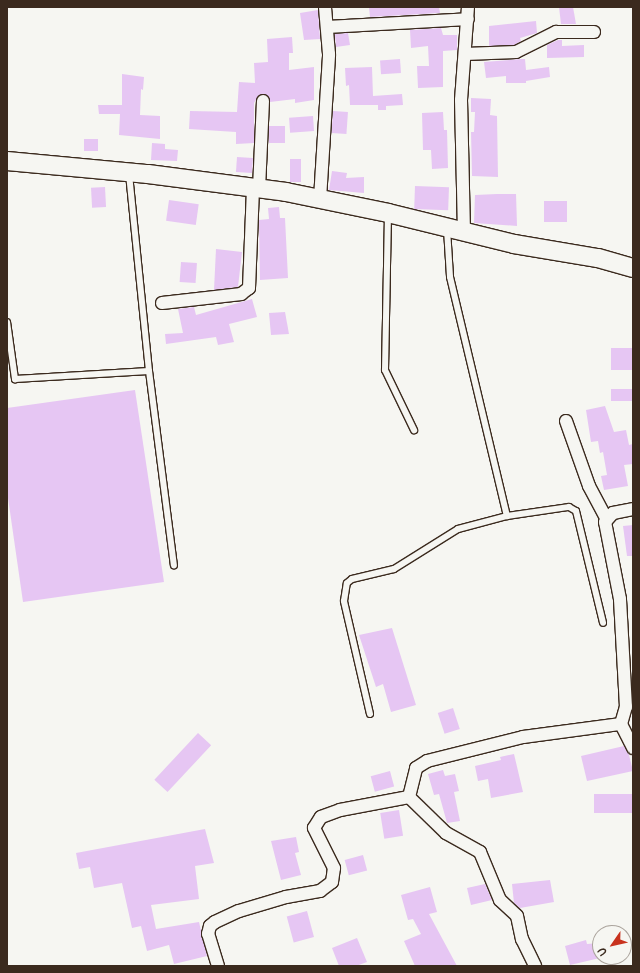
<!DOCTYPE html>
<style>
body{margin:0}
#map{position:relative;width:640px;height:973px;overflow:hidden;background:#f6f6f2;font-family:Pangolin,sans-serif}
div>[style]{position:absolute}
.building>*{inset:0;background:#e6c6f3;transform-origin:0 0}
.roads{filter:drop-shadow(1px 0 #3b2a1e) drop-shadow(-1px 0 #3b2a1e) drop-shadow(0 1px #3b2a1e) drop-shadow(0 -1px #3b2a1e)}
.lane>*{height:6px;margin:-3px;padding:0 3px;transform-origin:3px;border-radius:3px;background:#f6f6f2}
.street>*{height:12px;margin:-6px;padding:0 6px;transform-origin:6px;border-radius:6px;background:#f6f6f2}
.secondary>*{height:18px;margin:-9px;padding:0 9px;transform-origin:9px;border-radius:9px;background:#f6f6f2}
span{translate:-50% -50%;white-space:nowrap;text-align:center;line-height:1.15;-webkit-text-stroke:3.5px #f6f6f2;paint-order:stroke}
.frame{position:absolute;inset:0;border:8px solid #3b2a1e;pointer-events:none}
.north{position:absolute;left:592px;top:925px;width:40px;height:40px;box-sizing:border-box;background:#f6f6f2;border:1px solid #aba49d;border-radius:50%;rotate:236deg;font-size:11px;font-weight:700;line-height:16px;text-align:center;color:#3b2a1e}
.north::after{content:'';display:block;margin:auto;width:14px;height:18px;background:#c8321e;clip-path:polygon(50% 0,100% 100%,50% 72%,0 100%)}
</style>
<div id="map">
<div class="building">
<div style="clip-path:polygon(369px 7px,439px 7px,440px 13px,370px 17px)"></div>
<div style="clip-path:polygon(559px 7px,573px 7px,576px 24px,561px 24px)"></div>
<div style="clip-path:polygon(318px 10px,320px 39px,304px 40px,300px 13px)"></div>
<div style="clip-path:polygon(536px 21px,537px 33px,520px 38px,521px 41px,514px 45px,489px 46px,489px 26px)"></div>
<div style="clip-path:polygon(441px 28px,443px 35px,457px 35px,457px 50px,443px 51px,443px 87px,418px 88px,417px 66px,429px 66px,428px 46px,411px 48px,410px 30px)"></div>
<div style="clip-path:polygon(348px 33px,350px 45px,336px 47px,335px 34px)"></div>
<div style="clip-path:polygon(292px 37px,293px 53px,289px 53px,289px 70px,314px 67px,314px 100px,295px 103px,295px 99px,270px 102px,267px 95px,259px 95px,254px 103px,254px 143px,236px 144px,236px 132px,189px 129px,190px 111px,237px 112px,239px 82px,255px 83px,254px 63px,268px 62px,267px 39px)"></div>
<div style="clip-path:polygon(558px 40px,562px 40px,562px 46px,584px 45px,584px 57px,547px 58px,547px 45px)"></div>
<div style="left:400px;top:59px;width:14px;height:20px;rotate:86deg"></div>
<div style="clip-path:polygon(521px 59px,525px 59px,526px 70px,549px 67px,550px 77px,526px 81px,526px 83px,506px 83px,506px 76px,486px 78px,484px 62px)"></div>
<div style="clip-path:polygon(372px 67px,373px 96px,402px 94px,403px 105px,386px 106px,386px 110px,378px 110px,378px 105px,350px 105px,349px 85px,346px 86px,345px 68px)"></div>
<div style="clip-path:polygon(122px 74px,144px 77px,143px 90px,141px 89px,140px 115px,160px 116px,160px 139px,119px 135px,120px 114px,99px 114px,98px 105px,122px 105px)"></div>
<div style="clip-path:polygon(471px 98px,491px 99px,490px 115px,497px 116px,498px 177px,472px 176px,471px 132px,474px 132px,475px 112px,471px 112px)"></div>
<div style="left:333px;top:111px;width:15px;height:22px;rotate:4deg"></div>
<div style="clip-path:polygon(443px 112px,444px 130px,447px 130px,448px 168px,432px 169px,431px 150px,423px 150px,422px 113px)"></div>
<div style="left:313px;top:116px;width:15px;height:24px;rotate:86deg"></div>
<div style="left:269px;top:126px;width:16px;height:17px"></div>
<div style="left:84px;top:139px;width:14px;height:12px"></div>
<div style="clip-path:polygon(152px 143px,165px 144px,165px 149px,178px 150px,177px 161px,151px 160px)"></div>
<div style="left:237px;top:157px;width:16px;height:15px;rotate:4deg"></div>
<div style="left:290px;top:159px;width:11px;height:23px"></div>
<div style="clip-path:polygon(332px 171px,347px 173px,346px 178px,364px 177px,364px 193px,329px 190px)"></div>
<div style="left:415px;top:186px;width:34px;height:23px;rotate:2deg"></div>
<div style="left:105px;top:187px;width:20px;height:14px;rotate:87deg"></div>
<div style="clip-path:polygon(497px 194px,516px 194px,517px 226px,474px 223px,475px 195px)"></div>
<div style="left:169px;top:200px;width:30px;height:21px;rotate:8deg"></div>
<div style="left:544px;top:201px;width:23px;height:21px"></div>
<div style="clip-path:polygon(279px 207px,280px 218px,285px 218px,288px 278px,260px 280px,259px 220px,269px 219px,268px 208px)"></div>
<div style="clip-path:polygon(216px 249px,242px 252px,238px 287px,214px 290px)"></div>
<div style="left:181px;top:262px;width:16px;height:20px;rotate:4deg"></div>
<div style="clip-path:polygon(252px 299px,257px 317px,229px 324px,234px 342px,218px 345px,216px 337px,166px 344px,165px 334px,183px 333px,178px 309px,194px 307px,196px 315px)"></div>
<div style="clip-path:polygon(285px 312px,289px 334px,271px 335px,269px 313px)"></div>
<div style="left:611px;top:348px;width:22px;height:22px"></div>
<div style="left:633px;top:389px;width:12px;height:22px;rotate:90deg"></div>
<div style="clip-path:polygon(135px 390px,164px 582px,23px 602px,7px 491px,7px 408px)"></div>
<div style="clip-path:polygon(605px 406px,614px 432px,626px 430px,629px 445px,633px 444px,633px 464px,624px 465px,628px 486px,604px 490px,601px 476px,607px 475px,603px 452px,600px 453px,598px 441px,591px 442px,586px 410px)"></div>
<div style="clip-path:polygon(633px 525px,633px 556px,627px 556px,623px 526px)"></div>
<div style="clip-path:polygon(392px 628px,416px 705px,391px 712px,383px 684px,376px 687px,359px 635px)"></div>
<div style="left:453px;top:708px;width:22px;height:16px;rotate:72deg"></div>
<div style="left:198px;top:733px;width:18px;height:64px;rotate:43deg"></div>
<div style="clip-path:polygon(624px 746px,629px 755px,633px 771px,587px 781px,581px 756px)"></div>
<div style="clip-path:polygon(514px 754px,523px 792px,491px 798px,488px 779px,478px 781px,475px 766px,501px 760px,500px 757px)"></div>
<div style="clip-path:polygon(443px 770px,445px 776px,455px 774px,459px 791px,454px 792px,460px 821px,447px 823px,439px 794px,434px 795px,428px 774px)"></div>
<div style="left:390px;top:771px;width:16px;height:20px;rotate:75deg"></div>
<div style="left:633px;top:794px;width:19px;height:39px;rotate:90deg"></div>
<div style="left:399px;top:810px;width:26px;height:19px;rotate:81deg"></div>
<div style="clip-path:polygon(205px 829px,214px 863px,195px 866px,199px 899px,151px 905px,156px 929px,199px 922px,207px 956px,174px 964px,169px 945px,147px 951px,141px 926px,132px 928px,122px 883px,94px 888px,90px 867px,79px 869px,76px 853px)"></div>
<div style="clip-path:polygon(296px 837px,299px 852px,295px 853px,301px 875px,281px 880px,271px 841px)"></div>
<div style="left:363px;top:855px;width:16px;height:19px;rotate:75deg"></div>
<div style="clip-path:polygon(550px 880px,554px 902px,520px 908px,514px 903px,512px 884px)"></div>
<div style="clip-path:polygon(485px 884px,492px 900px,471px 905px,467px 888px)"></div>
<div style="clip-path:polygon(430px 887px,437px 912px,429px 914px,457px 966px,415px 966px,404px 941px,421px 934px,413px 919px,408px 920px,401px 895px)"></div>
<div style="left:307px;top:911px;width:27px;height:21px;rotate:75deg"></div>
<div style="clip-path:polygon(357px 938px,367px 962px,356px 966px,339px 966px,332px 948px)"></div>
<div style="clip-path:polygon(586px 940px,587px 944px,600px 943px,600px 958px,570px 965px,565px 946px)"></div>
</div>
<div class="roads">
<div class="lane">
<div style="left:129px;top:174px;width:198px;rotate:84.2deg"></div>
<div style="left:149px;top:371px;width:196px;rotate:82.7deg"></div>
<div style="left:388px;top:214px;width:156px;rotate:91.1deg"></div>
<div style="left:385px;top:370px;width:67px;rotate:64.2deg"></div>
<div style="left:447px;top:229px;width:48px;rotate:86.4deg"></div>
<div style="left:450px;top:277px;width:246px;rotate:76.6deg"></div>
<div style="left:507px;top:516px;width:63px;rotate:-8.3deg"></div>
<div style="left:569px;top:507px;width:8px;rotate:30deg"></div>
<div style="left:576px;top:511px;width:115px;rotate:76.4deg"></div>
<div style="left:7px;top:322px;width:58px;rotate:82deg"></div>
<div style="left:15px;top:379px;width:134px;rotate:-3.4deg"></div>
<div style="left:370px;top:714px;width:116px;rotate:-103deg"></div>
<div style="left:344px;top:601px;width:18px;rotate:-81deg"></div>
<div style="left:347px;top:583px;width:6px;rotate:-39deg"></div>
<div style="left:352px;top:579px;width:43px;rotate:-13.4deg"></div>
<div style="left:394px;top:569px;width:75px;rotate:-32deg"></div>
<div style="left:458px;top:529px;width:51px;rotate:-14.9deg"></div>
</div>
<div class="street">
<div style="left:327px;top:27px;width:141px;rotate:-3.2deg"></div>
<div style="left:465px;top:54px;width:51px;rotate:-2.2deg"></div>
<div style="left:516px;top:52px;width:45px;rotate:-26.6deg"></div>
<div style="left:556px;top:32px;width:38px"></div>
<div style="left:259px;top:189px;width:88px;rotate:-87.4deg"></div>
<div style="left:320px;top:199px;width:145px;rotate:-86.4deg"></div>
<div style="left:329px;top:54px;width:47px;rotate:-94.9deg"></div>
<div style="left:464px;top:232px;width:132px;rotate:-91.3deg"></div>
<div style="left:461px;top:100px;width:93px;rotate:-85.7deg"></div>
<div style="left:162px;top:303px;width:80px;rotate:-6.5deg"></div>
<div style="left:241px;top:294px;width:10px;rotate:-37deg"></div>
<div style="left:249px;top:288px;width:100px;rotate:-87.7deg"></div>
<div style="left:566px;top:421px;width:69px;rotate:70.5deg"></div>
<div style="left:589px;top:486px;width:36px;rotate:62deg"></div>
<div style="left:621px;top:724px;width:27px;rotate:63deg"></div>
<div style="left:409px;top:797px;width:52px;rotate:44.2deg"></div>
<div style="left:446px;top:833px;width:39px;rotate:29deg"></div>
<div style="left:480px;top:852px;width:52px;rotate:67.4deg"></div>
<div style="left:500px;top:900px;width:23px;rotate:43deg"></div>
<div style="left:517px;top:916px;width:24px;rotate:78deg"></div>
<div style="left:522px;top:939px;width:30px;rotate:64deg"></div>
<div style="left:218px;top:966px;width:34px;rotate:-107deg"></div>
<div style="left:208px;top:934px;width:8px;rotate:-76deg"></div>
<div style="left:210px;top:926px;width:6px;rotate:-39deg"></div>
<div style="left:215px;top:922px;width:26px;rotate:-25deg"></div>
<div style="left:239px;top:911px;width:49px;rotate:-16.6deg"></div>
<div style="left:286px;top:897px;width:35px;rotate:-10deg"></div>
<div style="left:320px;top:891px;width:15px;rotate:-37deg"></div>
<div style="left:332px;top:882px;width:14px;rotate:-82deg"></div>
<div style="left:334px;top:868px;width:45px;rotate:-116.6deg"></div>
<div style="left:314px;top:828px;width:13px;rotate:-58deg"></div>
<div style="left:321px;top:817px;width:20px;rotate:-20deg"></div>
<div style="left:340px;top:810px;width:70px;rotate:-10.7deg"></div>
<div style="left:409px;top:797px;width:30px;rotate:-76deg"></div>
<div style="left:416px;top:768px;width:13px;rotate:-32deg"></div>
<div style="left:427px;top:761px;width:99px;rotate:-14deg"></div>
<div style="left:523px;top:737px;width:99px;rotate:-7.6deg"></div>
<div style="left:621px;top:724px;width:18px;rotate:-74deg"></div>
<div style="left:626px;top:707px;width:108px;rotate:-93.2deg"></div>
<div style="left:620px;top:599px;width:78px;rotate:-101deg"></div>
<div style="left:605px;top:522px;width:12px;rotate:-48deg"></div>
<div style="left:613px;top:513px;width:20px;rotate:-11deg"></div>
</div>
<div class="secondary">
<div style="left:7px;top:161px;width:142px;rotate:5.3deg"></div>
<div style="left:148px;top:174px;width:139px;rotate:7.4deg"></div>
<div style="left:286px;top:192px;width:104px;rotate:11.6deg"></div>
<div style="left:388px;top:213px;width:130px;rotate:13.8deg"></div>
<div style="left:514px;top:244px;width:85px;rotate:9.5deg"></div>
<div style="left:598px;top:258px;width:36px;rotate:16deg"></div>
</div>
</div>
<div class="frame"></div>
<div class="north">U</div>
</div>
